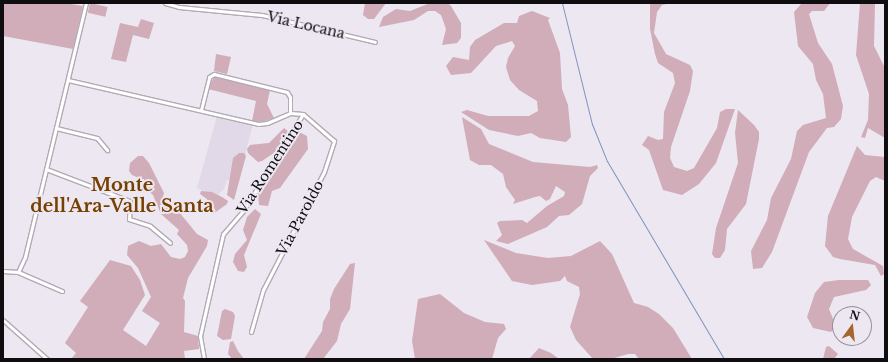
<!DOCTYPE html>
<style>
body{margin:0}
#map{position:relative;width:888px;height:362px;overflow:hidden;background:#ece7f0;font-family:"Libre Baskerville",serif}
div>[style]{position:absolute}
.built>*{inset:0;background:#e2d9e8}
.green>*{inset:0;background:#d1acb9;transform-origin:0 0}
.stream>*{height:1px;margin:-0.5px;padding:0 0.5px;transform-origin:0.5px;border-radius:0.5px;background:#7f92c1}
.roads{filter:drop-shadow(1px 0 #b0abb4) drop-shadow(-1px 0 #b0abb4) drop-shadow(0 1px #b0abb4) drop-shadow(0 -1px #b0abb4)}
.street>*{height:3px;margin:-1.5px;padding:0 1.5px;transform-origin:1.5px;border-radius:1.5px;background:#fff}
span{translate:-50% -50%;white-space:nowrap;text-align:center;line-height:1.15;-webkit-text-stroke:4px #ece7f0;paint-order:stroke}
.street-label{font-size:14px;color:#0f0d10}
.district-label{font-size:18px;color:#764000;font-weight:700}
.frame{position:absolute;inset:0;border:4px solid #0f0d10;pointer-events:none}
.north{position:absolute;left:832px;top:306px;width:40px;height:40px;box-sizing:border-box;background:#ece7f0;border:1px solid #949096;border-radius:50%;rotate:15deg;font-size:11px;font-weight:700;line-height:16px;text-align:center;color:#0f0d10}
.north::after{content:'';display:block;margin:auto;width:14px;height:18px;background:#a4662c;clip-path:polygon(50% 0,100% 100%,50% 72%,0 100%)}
</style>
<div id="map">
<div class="built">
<div style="clip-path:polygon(217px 116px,253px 124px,238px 183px,227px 180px,224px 189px,216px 197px,197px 188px)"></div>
</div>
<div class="green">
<div style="clip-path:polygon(3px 3px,65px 3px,83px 6px,73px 49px,3px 36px)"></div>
<div style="left:90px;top:3px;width:18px;height:10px;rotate:13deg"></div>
<div style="clip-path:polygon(365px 3px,386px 3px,374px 19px,368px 19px,363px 15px)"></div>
<div style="clip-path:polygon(430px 3px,448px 3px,451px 6px,461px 23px,461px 38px,457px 43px,442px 45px,446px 29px,441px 15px,435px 11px,428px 11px,414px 20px,379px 27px,383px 17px,396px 9px,410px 11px)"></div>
<div style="clip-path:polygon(650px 3px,671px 3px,662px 5px,657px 12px,654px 33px,666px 54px,690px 65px,693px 71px,690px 91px,671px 147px,670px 158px,674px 167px,687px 171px,694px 168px,717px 128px,720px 112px,726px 109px,735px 109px,716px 163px,699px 184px,682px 195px,663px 190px,649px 150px,642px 145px,648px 136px,658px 140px,663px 139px,664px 112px,675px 83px,673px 73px,658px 63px,655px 54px,650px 29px)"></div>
<div style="clip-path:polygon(802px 3px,830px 3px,824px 11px,812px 11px,809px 14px,818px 43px,832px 64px,843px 106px,841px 119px,834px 127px,827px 128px,809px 152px,772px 252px,762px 268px,753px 269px,751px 251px,767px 220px,771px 198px,791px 159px,797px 131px,803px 125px,826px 118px,823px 94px,816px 80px,813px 64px,798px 46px,794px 12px)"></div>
<div style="clip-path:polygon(860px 3px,875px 3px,874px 46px,885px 68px,885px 138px,868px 128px,865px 138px,861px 137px,868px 120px,869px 94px,856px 55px)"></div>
<div style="clip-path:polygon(532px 11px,550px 18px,548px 20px,560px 53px,562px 89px,568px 105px,571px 137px,566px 142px,540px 138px,531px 133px,518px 136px,489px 130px,461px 112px,467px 110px,488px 116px,529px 116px,538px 111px,537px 101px,519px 90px,510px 80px,506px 67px,508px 58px,515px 46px,512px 41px,496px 46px,471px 73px,451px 75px,446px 66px,453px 57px,469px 60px,470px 47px,475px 40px,504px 23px,517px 23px,519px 16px)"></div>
<div style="clip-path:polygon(141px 19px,154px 23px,149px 39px,133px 35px,126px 62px,111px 59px,120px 23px,138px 27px)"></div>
<div style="clip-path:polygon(216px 54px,231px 57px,227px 74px,214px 71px)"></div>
<div style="clip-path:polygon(214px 77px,270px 90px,267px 104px,274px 118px,262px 122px,252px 121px,256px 101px,208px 89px)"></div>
<div style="clip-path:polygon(738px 110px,754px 125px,759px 132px,759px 139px,746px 204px,727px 229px,725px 250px,720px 258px,715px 258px,712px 254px,716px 228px,738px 163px,735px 133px)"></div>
<div style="clip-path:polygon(462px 117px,481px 129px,489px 144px,533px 162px,590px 167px,597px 165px,598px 168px,590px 176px,582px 204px,569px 215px,559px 216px,547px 227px,508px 244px,496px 241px,502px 235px,497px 223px,500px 221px,522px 220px,527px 223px,547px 206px,564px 196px,565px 192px,556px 186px,550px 199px,546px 201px,540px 196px,535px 197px,513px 204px,515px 200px,506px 187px,503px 174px,491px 165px,479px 165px,470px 160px)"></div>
<div style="clip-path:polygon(284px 128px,289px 132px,278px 150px,262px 161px,258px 162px,248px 153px,247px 149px,250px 145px,269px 143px)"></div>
<div style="clip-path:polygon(297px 131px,307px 136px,308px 149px,280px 188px,272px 191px,268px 206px,259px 205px,258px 193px)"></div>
<div style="clip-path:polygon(857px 146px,865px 155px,885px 157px,885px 181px,876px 177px,870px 181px,852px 217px,848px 239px,853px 249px,883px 266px,884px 274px,881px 276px,875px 265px,840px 259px,833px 257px,825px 246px,828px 216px)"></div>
<div style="clip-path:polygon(239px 153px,244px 153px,246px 156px,234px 200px,227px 195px,233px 158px)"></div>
<div style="clip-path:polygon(138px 156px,143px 156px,149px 163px,164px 193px,162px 200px,165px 204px,175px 207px,197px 234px,208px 240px,207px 246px,188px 278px,183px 298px,185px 301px,184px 332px,198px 336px,199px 349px,184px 351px,185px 359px,71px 359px,76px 353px,65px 343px,88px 307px,80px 301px,110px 260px,131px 266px,140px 280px,145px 295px,123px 330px,146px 346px,160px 323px,142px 311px,151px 297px,138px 268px,127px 255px,128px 246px,139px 241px,151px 246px,161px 244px,171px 257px,180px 259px,185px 257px,188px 251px,187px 245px,177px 234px,179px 230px,161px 214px,153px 195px,140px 183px,141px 179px,132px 175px,129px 171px,130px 163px)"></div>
<div style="clip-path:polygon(201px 191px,212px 192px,222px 197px,228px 201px,227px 204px,213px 214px,210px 212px,207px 199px,200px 194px)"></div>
<div style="clip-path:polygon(255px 209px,261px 214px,244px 255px,247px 267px,244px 272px,238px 271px,233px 262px,235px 254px,247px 240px,243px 230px,247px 217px)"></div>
<div style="clip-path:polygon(484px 240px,516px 253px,548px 258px,571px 256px,600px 241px,612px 254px,634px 303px,648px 307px,659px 314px,673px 328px,692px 359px,639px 359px,635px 354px,628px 354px,611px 359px,593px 359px,576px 340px,570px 327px,580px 294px,579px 287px,567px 281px,565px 276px,560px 281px,532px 285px,512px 281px)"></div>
<div style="clip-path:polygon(355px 263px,350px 309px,341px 324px,337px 341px,323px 359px,304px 359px,322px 331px,323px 322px,330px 309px,330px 299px,334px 289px,350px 264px)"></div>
<div style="clip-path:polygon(839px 280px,868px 280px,871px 285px,866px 290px,834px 297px,829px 309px,836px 326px,831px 332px,813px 328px,807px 317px,815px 293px,824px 282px)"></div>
<div style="clip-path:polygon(440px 294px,464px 313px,485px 322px,504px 324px,506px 329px,498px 338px,492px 359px,415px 359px,412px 341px,418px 299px)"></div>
<div style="clip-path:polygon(225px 309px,233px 312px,235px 316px,231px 339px,223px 340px,217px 336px,222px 311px)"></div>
<div style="clip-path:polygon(233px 341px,238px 351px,244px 359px,232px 359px,228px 354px,230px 342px)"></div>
<div style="clip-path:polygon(829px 346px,838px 354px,834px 359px,823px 359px,826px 347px)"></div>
<div style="clip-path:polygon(539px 348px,551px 353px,559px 359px,529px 359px)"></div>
</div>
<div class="stream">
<div style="left:562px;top:3px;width:125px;rotate:76.1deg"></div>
<div style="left:592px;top:124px;width:40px;rotate:68deg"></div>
<div style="left:607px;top:161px;width:230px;rotate:59.4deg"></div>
</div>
<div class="roads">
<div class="street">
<div style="left:165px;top:3px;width:15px;rotate:16deg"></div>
<div style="left:179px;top:7px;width:83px;rotate:5.5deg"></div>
<div style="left:262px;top:15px;width:116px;rotate:13.4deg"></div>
<div style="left:68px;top:80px;width:195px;rotate:13deg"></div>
<div style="left:258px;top:124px;width:9px;rotate:-6deg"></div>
<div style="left:267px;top:123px;width:25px;rotate:-23deg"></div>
<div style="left:290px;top:113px;width:13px;rotate:4deg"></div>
<div style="left:303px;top:114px;width:114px;rotate:121.7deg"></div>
<div style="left:243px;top:211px;width:30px;rotate:131deg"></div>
<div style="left:223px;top:234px;width:105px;rotate:102.7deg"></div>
<div style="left:200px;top:336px;width:23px;rotate:80deg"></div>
<div style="left:201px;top:110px;width:34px;rotate:-76deg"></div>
<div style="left:209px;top:77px;width:6px;rotate:-31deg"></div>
<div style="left:214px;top:74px;width:75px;rotate:13.9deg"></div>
<div style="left:287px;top:92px;width:6px;rotate:59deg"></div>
<div style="left:290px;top:97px;width:16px;rotate:90deg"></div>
<div style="left:56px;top:128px;width:42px;rotate:13.7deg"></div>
<div style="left:97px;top:138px;width:16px;rotate:50deg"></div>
<div style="left:46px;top:169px;width:90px;rotate:20.9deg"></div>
<div style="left:130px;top:201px;width:18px;rotate:93deg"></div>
<div style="left:129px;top:219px;width:22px;rotate:18deg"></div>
<div style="left:150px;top:226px;width:26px;rotate:40deg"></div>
<div style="left:3px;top:271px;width:15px;rotate:4deg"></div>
<div style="left:18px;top:272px;width:48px;rotate:23.4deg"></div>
<div style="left:18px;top:272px;width:17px;rotate:-65deg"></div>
<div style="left:25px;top:257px;width:261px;rotate:-76.5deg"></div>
<div style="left:3px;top:320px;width:59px;rotate:41.6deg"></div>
<div style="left:251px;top:332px;width:44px;rotate:-74.1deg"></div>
<div style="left:263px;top:290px;width:133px;rotate:-62.7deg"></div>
<div style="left:324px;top:172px;width:33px;rotate:-72deg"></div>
<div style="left:334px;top:141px;width:41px;rotate:-138.9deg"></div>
</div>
</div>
<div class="street-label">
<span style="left:306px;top:25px;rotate:13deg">Via Locana</span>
<span style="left:270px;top:167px;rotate:-57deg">Via Romentino</span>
<span style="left:300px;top:218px;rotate:-62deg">Via Paroldo</span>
</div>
<div class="district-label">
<span style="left:122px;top:196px">Monte<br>dell'Ara-Valle Santa</span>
</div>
<div class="frame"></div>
<div class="north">N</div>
</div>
